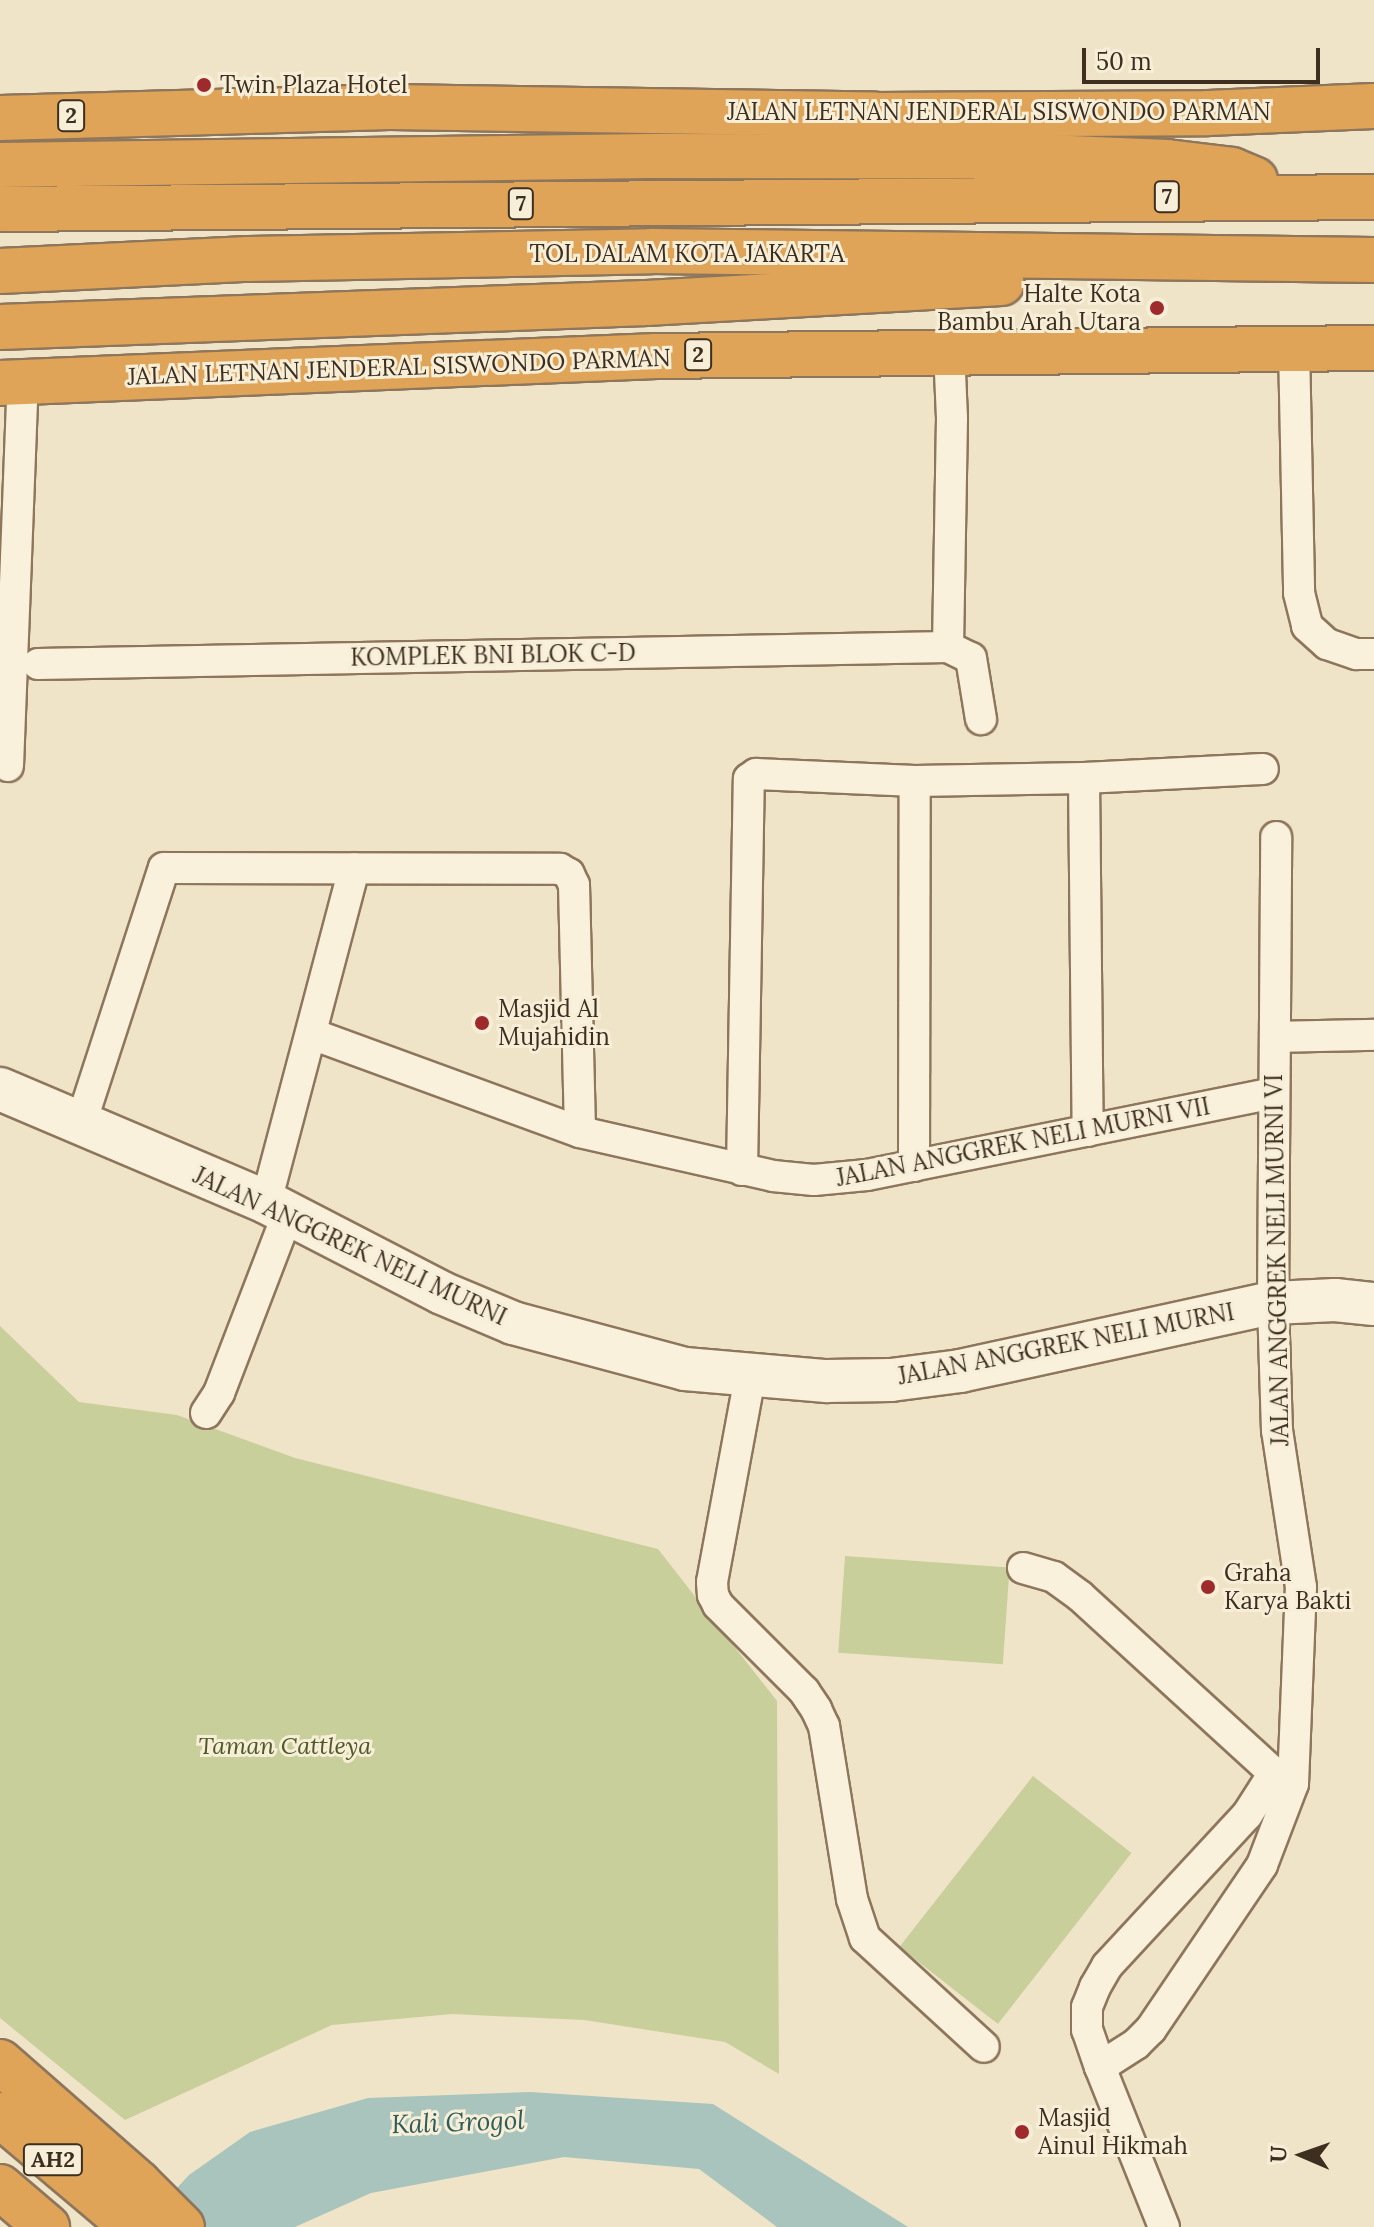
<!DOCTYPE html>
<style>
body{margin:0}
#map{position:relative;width:1374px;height:2227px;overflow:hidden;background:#f0e4c8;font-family:Lora,serif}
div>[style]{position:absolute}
.green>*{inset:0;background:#c9cf9b;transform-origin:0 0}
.water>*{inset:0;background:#a9c4bc}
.roads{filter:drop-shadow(2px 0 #8d765c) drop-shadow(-2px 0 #8d765c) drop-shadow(0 2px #8d765c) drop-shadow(0 -2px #8d765c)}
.street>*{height:30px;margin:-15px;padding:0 15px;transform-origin:15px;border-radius:15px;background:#faf1dc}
.secondary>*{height:42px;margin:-21px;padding:0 21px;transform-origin:21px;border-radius:21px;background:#faf1dc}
.highway>*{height:44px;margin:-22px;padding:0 22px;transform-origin:22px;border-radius:22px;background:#e0a458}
.dots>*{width:22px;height:22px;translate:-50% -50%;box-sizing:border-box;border:4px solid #f7eed8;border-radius:50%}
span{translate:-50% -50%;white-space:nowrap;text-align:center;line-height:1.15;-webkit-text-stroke:6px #f7eed8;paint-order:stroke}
.shield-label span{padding:2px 6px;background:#f7eed8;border:2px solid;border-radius:6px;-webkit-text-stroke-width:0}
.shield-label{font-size:22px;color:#3d2e20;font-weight:700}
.poi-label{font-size:24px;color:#3d2e20}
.left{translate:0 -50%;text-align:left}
.right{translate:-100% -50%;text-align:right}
.street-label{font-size:24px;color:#3d2e20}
.park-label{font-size:24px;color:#4d5a26;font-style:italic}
.water-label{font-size:26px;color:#2f5d5a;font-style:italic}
.north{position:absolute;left:1262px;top:2115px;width:80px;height:80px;-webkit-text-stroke:6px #f7eed8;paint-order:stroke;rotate:272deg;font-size:22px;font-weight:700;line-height:32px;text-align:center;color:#3d2e20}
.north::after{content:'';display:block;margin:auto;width:28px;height:36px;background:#3d2e20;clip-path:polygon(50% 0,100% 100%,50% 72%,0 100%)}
.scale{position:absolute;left:1082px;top:48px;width:238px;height:36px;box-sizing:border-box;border:4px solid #3d2e20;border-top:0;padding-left:10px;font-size:24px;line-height:28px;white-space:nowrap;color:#3d2e20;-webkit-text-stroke:6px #f7eed8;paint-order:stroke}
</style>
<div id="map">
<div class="green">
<div style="clip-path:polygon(0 1326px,79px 1402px,177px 1415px,295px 1458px,658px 1549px,777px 1701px,779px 2074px,725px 2042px,584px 2020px,452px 2014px,332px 2025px,125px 2120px,0 2018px)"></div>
<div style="left:845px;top:1556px;width:165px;height:97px;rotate:4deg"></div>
<div style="left:1033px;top:1776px;width:125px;height:217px;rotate:38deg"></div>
</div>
<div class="water">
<div style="clip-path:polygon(530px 2092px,713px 2104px,908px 2227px,777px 2227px,699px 2169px,564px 2157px,371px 2193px,295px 2227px,141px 2227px,189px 2175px,250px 2132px,368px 2098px)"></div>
</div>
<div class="roads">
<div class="street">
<div style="left:1294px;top:347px;width:246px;rotate:88.8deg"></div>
<div style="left:1299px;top:593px;width:34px;rotate:76deg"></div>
<div style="left:1307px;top:626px;width:27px;rotate:42deg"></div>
<div style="left:1327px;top:644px;width:31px;rotate:19deg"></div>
<div style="left:1356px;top:654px;width:18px"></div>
<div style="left:948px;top:647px;width:229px;rotate:-89deg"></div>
<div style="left:952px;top:418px;width:68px;rotate:-92.5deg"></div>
<div style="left:38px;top:664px;width:910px;rotate:-1.07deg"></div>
<div style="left:948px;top:647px;width:25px;rotate:26deg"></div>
<div style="left:971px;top:658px;width:62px;rotate:80.7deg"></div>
<div style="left:8px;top:766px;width:383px;rotate:-87.8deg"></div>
<div style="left:1084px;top:778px;width:353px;rotate:89.4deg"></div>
<div style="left:312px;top:1034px;width:285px;rotate:20.1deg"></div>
<div style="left:580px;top:1132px;width:198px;rotate:12.8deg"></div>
<div style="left:773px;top:1176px;width:41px;rotate:5.6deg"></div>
<div style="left:814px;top:1180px;width:53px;rotate:-5.4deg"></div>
<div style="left:867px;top:1175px;width:415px;rotate:-11.4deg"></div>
<div style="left:1275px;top:1037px;width:99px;rotate:-1.2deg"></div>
<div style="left:80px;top:1126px;width:271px;rotate:-72deg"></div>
<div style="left:164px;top:868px;width:396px;rotate:0.1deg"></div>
<div style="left:560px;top:869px;width:10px;rotate:29deg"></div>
<div style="left:569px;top:874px;width:12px;rotate:66deg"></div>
<div style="left:574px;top:885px;width:247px;rotate:88.6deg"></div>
<div style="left:914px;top:1166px;width:385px;rotate:-89.9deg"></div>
<div style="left:742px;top:1170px;width:391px;rotate:-89deg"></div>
<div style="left:749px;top:779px;width:9px;rotate:-36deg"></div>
<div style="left:756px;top:774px;width:159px;rotate:2.5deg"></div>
<div style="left:915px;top:781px;width:169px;rotate:-1deg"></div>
<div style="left:1084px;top:778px;width:179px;rotate:-2.9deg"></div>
<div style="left:266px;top:1202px;width:345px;rotate:-75.2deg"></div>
<div style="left:750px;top:1377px;width:208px;rotate:100.5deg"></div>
<div style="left:712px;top:1582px;width:13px;rotate:86deg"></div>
<div style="left:713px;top:1595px;width:11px;rotate:63deg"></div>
<div style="left:718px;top:1605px;width:122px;rotate:45deg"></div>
<div style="left:804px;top:1691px;width:22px;rotate:56deg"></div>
<div style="left:816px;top:1709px;width:19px;rotate:65deg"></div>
<div style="left:824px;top:1726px;width:175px;rotate:80.8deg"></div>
<div style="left:852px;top:1899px;width:41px;rotate:71.6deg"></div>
<div style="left:865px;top:1938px;width:161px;rotate:42.5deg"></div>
<div style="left:206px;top:1413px;width:24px;rotate:-57deg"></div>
<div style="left:219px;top:1393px;width:193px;rotate:-69deg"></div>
<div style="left:1023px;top:1568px;width:32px;rotate:16deg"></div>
<div style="left:1054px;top:1577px;width:32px;rotate:36deg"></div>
<div style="left:1080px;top:1596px;width:263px;rotate:42.4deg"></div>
<div style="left:1274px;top:1773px;width:20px;rotate:30deg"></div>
<div style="left:1100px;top:2067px;width:39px;rotate:-109deg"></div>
<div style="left:1087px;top:2030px;width:23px;rotate:-90deg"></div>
<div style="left:1087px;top:2007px;width:22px;rotate:-68deg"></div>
<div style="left:1095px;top:1987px;width:24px;rotate:-60deg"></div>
<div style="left:1107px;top:1966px;width:206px;rotate:-47.2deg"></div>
<div style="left:1247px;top:1815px;width:50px;rotate:-57.3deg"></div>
<div style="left:1164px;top:2227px;width:172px;rotate:-111.8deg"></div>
<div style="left:1100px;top:2067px;width:43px;rotate:-32.6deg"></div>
<div style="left:1136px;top:2044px;width:21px;rotate:-45deg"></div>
<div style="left:1151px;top:2029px;width:198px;rotate:-55.9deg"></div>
<div style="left:1262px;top:1865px;width:87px;rotate:-69.1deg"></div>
<div style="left:1293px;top:1784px;width:197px;rotate:-87.7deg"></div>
<div style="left:1301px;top:1587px;width:158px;rotate:-98.7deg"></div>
<div style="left:1277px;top:1431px;width:128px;rotate:-91.8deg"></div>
<div style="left:1273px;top:1303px;width:466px;rotate:-89.6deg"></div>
</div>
<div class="secondary">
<div style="left:0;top:1089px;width:289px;rotate:23deg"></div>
<div style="left:266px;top:1202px;width:198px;rotate:27.3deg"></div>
<div style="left:442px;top:1293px;width:77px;rotate:22.9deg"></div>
<div style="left:513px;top:1323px;width:178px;rotate:15deg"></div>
<div style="left:685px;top:1369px;width:142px;rotate:4.9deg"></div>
<div style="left:826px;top:1381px;width:65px;rotate:-0.9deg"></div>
<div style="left:891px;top:1380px;width:70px;rotate:-7.4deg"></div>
<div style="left:960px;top:1371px;width:320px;rotate:-12.3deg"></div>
<div style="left:1273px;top:1303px;width:62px;rotate:-2.8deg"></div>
<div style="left:1335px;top:1300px;width:39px;rotate:6deg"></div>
</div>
<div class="highway">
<div style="left:0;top:118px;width:390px;rotate:-1.6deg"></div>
<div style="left:390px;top:107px;width:485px;rotate:0.9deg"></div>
<div style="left:875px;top:115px;width:333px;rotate:-0.3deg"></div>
<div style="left:1208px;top:113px;width:166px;rotate:-2.4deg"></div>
<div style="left:0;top:165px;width:650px;rotate:-0.79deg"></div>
<div style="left:650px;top:156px;width:396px;rotate:0.1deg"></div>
<div style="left:1046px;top:157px;width:121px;rotate:2.4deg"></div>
<div style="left:1167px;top:162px;width:65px;rotate:7deg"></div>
<div style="left:1232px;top:170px;width:25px;rotate:23deg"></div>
<div style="left:0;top:209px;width:1374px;rotate:-0.5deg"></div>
<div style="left:0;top:271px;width:248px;rotate:-2.8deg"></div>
<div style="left:248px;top:259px;width:404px;rotate:-1.1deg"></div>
<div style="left:652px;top:251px;width:722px;rotate:0.71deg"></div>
<div style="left:0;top:327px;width:646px;rotate:-2.13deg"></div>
<div style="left:646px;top:303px;width:356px;rotate:-3.2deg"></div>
<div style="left:0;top:383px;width:657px;rotate:-2.36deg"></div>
<div style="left:656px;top:356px;width:718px;rotate:-0.64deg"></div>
<div style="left:0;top:2062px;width:184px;rotate:41.2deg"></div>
<div style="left:138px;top:2183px;width:62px;rotate:45deg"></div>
<div style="left:0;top:2115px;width:174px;rotate:40.1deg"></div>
<div style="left:0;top:2187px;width:62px;rotate:40.4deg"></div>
</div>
</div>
<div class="dots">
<div style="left:204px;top:85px;background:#9e2a2b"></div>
<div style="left:1157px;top:308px;background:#9e2a2b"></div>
<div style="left:482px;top:1023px;background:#9e2a2b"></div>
<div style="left:1208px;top:1587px;background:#9e2a2b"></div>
<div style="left:1022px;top:2132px;background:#9e2a2b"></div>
</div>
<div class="shield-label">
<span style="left:71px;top:116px">2</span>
<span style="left:1167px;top:197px">7</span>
<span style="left:521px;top:204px">7</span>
<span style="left:698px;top:355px">2</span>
<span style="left:53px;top:2160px">AH2</span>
</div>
<div class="poi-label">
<span class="left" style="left:220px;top:85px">Twin Plaza Hotel</span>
<span class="right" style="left:1141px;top:308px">Halte Kota<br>Bambu Arah Utara</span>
<span class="left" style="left:498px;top:1023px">Masjid Al<br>Mujahidin</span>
<span class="left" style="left:1224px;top:1587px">Graha<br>Karya Bakti</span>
<span class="left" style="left:1038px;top:2132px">Masjid<br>Ainul Hikmah</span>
</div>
<div class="street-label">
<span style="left:999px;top:112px">JALAN LETNAN JENDERAL SISWONDO PARMAN</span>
<span style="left:687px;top:254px">TOL DALAM KOTA JAKARTA</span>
<span style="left:399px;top:367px;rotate:-2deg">JALAN LETNAN JENDERAL SISWONDO PARMAN</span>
<span style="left:493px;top:655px;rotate:-1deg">KOMPLEK BNI BLOK C-D</span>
<span style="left:1023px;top:1142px;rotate:-11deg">JALAN ANGGREK NELI MURNI VII</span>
<span style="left:350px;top:1246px;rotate:25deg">JALAN ANGGREK NELI MURNI</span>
<span style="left:1277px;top:1260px;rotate:-91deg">JALAN ANGGREK NELI MURNI VI</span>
<span style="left:1066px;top:1344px;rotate:-11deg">JALAN ANGGREK NELI MURNI</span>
</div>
<div class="park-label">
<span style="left:285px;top:1746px">Taman Cattleya</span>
</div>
<div class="water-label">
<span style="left:458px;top:2122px;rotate:-2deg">Kali Grogol</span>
</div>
<div class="north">U</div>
<div class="scale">50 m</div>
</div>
